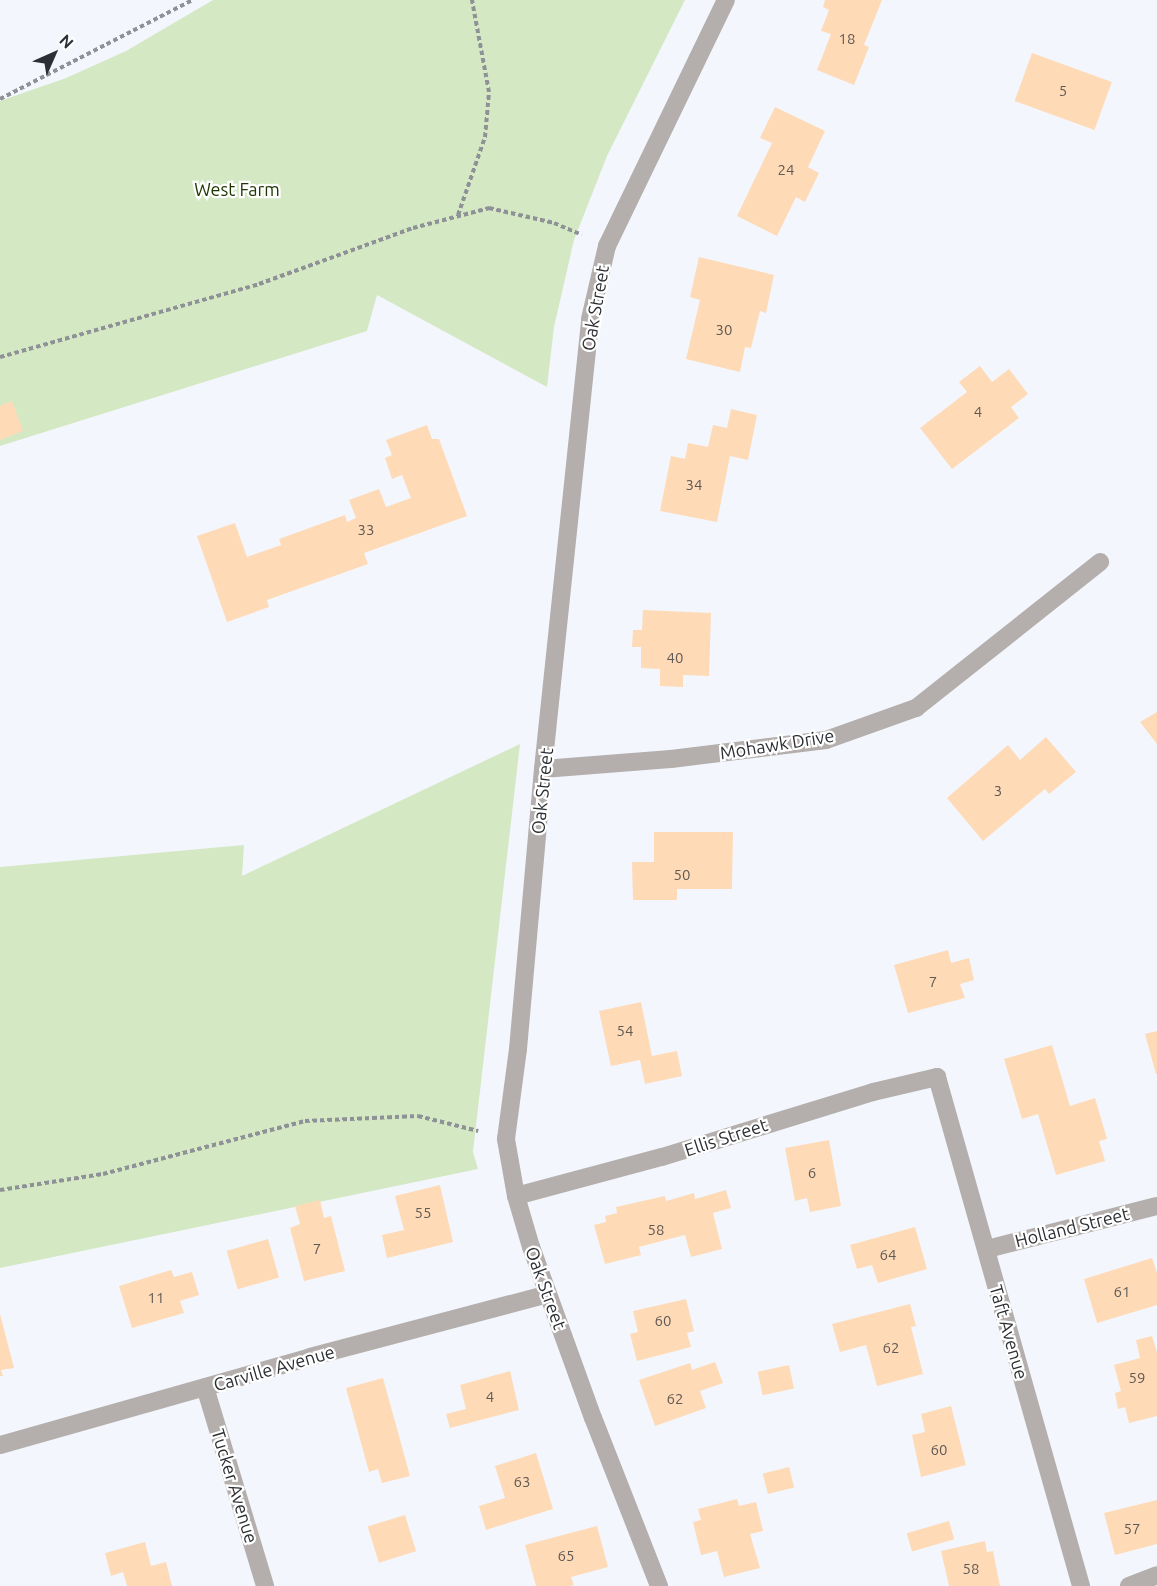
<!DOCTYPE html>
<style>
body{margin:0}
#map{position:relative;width:1157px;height:1586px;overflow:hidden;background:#f3f7fd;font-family:Ubuntu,sans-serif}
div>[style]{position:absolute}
.green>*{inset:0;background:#d4e8c4}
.building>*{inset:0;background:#fedab7;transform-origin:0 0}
.path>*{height:4px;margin-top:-2px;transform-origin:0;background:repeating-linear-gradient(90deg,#8e9297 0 4.5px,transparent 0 7.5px)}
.minor>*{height:18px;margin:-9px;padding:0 9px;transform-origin:9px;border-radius:9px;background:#b4afac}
span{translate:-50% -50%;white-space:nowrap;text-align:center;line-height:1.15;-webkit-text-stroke:4.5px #fff;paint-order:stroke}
.number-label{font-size:15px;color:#605a54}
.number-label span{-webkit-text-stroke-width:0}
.park-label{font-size:18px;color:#1e3600}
.street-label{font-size:18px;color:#2c2f33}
.north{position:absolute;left:24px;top:24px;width:60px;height:60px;-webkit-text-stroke:4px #fff;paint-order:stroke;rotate:45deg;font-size:16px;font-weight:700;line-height:24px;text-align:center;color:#2c2f33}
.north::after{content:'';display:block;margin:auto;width:21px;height:27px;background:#2c2f33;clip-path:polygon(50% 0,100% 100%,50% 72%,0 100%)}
</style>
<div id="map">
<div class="green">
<div style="clip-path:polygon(213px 0,685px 0,607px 156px,574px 240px,554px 327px,547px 387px,377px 295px,367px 331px,0 446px,0 101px,66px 78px,126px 51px)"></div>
<div style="clip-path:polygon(520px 744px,473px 1152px,478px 1169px,0 1268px,0 867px,244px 845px,242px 876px)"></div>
</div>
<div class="building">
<div style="clip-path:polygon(825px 0,882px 0,864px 45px,869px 47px,854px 85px,817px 70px,831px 34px,821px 31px,829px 10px,823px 7px)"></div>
<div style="left:1032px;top:53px;width:85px;height:51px;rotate:20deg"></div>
<div style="clip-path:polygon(775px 107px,825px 131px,808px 167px,819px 173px,805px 202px,796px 197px,777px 236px,737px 216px,772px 143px,760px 138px)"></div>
<div style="clip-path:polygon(699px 257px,774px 275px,766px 313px,760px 311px,751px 348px,745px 347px,740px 372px,686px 359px,700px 300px,690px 297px)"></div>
<div style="clip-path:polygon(980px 366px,992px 382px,1009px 369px,1028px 394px,1011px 407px,1019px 418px,952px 469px,920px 428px,967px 392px,959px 382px)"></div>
<div style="clip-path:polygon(12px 401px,23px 431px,0 440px,0 406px)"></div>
<div style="clip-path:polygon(731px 409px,757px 415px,748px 460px,730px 456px,717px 522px,660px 511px,671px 456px,685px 459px,688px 443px,708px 447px,713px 425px,727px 428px)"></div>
<div style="clip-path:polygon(427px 425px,432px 439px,439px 439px,467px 516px,364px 553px,368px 564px,267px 600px,269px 607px,227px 622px,197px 536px,235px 523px,247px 557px,281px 545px,279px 539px,345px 515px,347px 522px,356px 518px,349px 500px,379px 489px,386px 507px,411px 498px,402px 475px,392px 479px,385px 458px,392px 455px,386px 440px)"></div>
<div style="clip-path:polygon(643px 610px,711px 613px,709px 676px,683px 675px,683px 687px,660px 686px,660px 669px,641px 668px,641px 647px,632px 647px,633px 630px,642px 630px)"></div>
<div style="clip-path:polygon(1157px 712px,1157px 744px,1140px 722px)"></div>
<div style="clip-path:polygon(1046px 737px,1076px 772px,1049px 794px,1045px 789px,983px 841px,947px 798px,1008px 745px,1020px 760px)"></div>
<div style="clip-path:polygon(654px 832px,733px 832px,732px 889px,677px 889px,677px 900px,633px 900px,632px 862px,654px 862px)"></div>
<div style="clip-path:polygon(948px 950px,951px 963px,969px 958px,974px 980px,960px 984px,965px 998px,908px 1013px,894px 965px)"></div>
<div style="clip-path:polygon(641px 1002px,652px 1056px,677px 1051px,682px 1076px,645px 1084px,640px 1060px,611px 1066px,599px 1011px)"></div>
<div style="clip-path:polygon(1157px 1031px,1157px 1074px,1156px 1074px,1145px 1034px)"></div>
<div style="clip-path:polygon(1052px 1045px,1070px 1106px,1095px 1098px,1107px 1139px,1099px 1141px,1105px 1161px,1056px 1175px,1038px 1114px,1022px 1119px,1004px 1059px)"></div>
<div style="clip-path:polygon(829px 1140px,841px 1206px,810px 1212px,807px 1198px,795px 1201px,785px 1148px)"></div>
<div style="clip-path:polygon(440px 1185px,453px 1242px,387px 1258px,382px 1235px,404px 1230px,395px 1196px)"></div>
<div style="clip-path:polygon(726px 1190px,731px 1208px,713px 1213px,722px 1249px,691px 1257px,685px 1235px,639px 1247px,641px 1255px,605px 1264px,594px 1225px,606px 1222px,605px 1216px,617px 1213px,616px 1207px,665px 1196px,666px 1201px,694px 1193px,695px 1199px)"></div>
<div style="clip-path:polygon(320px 1200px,324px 1218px,331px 1216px,345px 1271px,304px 1281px,290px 1228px,300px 1224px,295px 1206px)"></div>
<div style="clip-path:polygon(915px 1227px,927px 1269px,878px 1283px,872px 1265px,857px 1269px,850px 1245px)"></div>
<div style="left:268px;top:1239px;width:40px;height:43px;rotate:74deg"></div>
<div style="clip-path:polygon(1152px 1258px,1157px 1273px,1157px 1305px,1097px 1323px,1084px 1279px)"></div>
<div style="clip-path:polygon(171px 1270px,174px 1277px,192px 1272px,199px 1295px,180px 1301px,184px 1313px,132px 1328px,119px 1286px)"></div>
<div style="clip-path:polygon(686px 1299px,694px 1331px,687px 1333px,691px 1347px,637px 1361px,630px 1334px,638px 1332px,633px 1311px)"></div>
<div style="clip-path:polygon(910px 1304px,916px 1326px,911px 1327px,923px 1374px,877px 1386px,866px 1345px,840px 1352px,832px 1324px)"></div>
<div style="clip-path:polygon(0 1314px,14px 1368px,1px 1370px,3px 1376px,0 1376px)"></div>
<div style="clip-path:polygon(1152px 1336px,1157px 1352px,1157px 1416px,1129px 1423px,1125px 1407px,1118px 1409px,1115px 1393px,1121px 1391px,1114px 1365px,1140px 1358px,1136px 1340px)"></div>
<div style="clip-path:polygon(715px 1362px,723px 1383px,700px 1391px,706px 1408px,655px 1426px,639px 1380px,690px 1363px,692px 1370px)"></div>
<div style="left:789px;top:1365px;width:24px;height:32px;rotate:78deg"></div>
<div style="clip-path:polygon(510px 1371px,519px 1410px,450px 1428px,446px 1414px,466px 1409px,460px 1385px)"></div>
<div style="clip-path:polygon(383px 1378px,410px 1476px,382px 1483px,378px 1469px,369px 1472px,346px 1388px)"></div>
<div style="clip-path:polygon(951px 1406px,966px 1465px,921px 1477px,912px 1435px,925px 1432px,921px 1414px)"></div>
<div style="clip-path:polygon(536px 1453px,553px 1509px,486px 1530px,479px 1506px,505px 1498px,495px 1466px)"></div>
<div style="left:789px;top:1467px;width:21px;height:27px;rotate:76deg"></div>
<div style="clip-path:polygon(737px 1499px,739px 1506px,756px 1502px,763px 1531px,750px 1534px,760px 1568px,724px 1577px,717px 1551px,701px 1555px,693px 1522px,701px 1520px,698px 1509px)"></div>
<div style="clip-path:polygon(1157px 1500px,1157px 1544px,1115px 1555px,1104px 1513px)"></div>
<div style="left:405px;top:1515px;width:38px;height:39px;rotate:73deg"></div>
<div style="left:949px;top:1521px;width:19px;height:44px;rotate:74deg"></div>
<div style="clip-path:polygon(597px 1526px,608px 1567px,571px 1577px,574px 1585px,569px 1586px,536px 1586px,525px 1545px)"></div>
<div style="clip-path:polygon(985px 1541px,987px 1552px,993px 1551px,1000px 1586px,949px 1586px,941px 1551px)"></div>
<div style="clip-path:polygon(145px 1542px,151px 1566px,166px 1562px,172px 1586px,127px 1586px,123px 1572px,111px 1576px,105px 1553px)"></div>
</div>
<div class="path">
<div style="left:0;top:99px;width:217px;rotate:-27.2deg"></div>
<div style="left:458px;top:215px;width:83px;rotate:-70.9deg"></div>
<div style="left:485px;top:137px;width:45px;rotate:-84.9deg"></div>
<div style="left:489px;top:92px;width:94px;rotate:-100.5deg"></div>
<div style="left:0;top:357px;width:269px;rotate:-15.7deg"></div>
<div style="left:259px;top:284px;width:164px;rotate:-20deg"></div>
<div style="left:413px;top:228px;width:79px;rotate:-14.7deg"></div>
<div style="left:489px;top:208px;width:67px;rotate:13deg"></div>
<div style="left:554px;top:223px;width:30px;rotate:23deg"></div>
<div style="left:0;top:1190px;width:104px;rotate:-8.8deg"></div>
<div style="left:103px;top:1174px;width:209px;rotate:-14.7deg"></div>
<div style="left:305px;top:1121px;width:113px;rotate:-2.5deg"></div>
<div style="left:418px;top:1116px;width:62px;rotate:14deg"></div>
</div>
<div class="minor">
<div style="left:543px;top:769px;width:128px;rotate:-4.5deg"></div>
<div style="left:671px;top:759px;width:156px;rotate:-7deg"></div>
<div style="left:826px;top:740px;width:96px;rotate:-19.6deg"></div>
<div style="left:916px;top:708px;width:235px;rotate:-38.4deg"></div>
<div style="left:516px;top:1196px;width:151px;rotate:-15deg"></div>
<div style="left:662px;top:1157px;width:221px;rotate:-17.1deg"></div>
<div style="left:873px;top:1092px;width:66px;rotate:-13.2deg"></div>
<div style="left:937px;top:1077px;width:529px;rotate:74.2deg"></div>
<div style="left:987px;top:1249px;width:175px;rotate:-14.2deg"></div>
<div style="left:205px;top:1387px;width:208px;rotate:73.2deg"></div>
<div style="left:0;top:1445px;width:322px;rotate:-15.8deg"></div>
<div style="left:310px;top:1357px;width:246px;rotate:-14.8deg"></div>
<div style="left:659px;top:1586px;width:180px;rotate:-111.4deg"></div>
<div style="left:593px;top:1418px;width:182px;rotate:-109.9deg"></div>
<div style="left:531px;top:1247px;width:53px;rotate:-106.4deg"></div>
<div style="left:516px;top:1196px;width:58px;rotate:-100deg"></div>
<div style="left:506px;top:1139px;width:91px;rotate:-82.4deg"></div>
<div style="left:518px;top:1049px;width:281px;rotate:-84.9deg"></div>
<div style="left:543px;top:769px;width:452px;rotate:-84deg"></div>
<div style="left:590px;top:319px;width:75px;rotate:-76.9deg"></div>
<div style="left:607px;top:246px;width:273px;rotate:-64.2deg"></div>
<div style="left:1129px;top:1586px;width:30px;rotate:-21deg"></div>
</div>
<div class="number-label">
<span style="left:847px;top:39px">18</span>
<span style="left:1063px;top:91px">5</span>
<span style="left:786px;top:170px">24</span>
<span style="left:724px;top:330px">30</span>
<span style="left:978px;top:412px">4</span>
<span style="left:694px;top:485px">34</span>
<span style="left:366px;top:530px">33</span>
<span style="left:675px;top:658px">40</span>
<span style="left:998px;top:791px">3</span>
<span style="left:682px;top:875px">50</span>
<span style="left:933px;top:982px">7</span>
<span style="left:625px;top:1031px">54</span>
<span style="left:812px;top:1173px">6</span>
<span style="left:423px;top:1213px">55</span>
<span style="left:656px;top:1230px">58</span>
<span style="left:317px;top:1249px">7</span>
<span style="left:888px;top:1255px">64</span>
<span style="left:1122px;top:1292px">61</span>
<span style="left:156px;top:1298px">11</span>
<span style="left:663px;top:1321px">60</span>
<span style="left:891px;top:1348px">62</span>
<span style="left:1137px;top:1378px">59</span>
<span style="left:490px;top:1397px">4</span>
<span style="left:675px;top:1399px">62</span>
<span style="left:939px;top:1450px">60</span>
<span style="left:522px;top:1482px">63</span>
<span style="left:1132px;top:1529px">57</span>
<span style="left:566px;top:1556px">65</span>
<span style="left:971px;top:1569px">58</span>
</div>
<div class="park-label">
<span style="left:237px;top:189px">West Farm</span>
</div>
<div class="street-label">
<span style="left:595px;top:308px;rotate:-80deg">Oak Street</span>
<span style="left:777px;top:744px;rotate:-9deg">Mohawk Drive</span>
<span style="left:542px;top:791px;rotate:-84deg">Oak Street</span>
<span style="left:726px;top:1137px;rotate:-18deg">Ellis Street</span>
<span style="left:1072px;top:1227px;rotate:-14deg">Holland Street</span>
<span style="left:546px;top:1288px;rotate:70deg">Oak Street</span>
<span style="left:1009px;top:1332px;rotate:74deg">Taft Avenue</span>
<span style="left:274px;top:1368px;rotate:-16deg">Carville Avenue</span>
<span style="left:235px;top:1486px;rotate:73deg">Tucker Avenue</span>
</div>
<div class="north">N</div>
</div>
